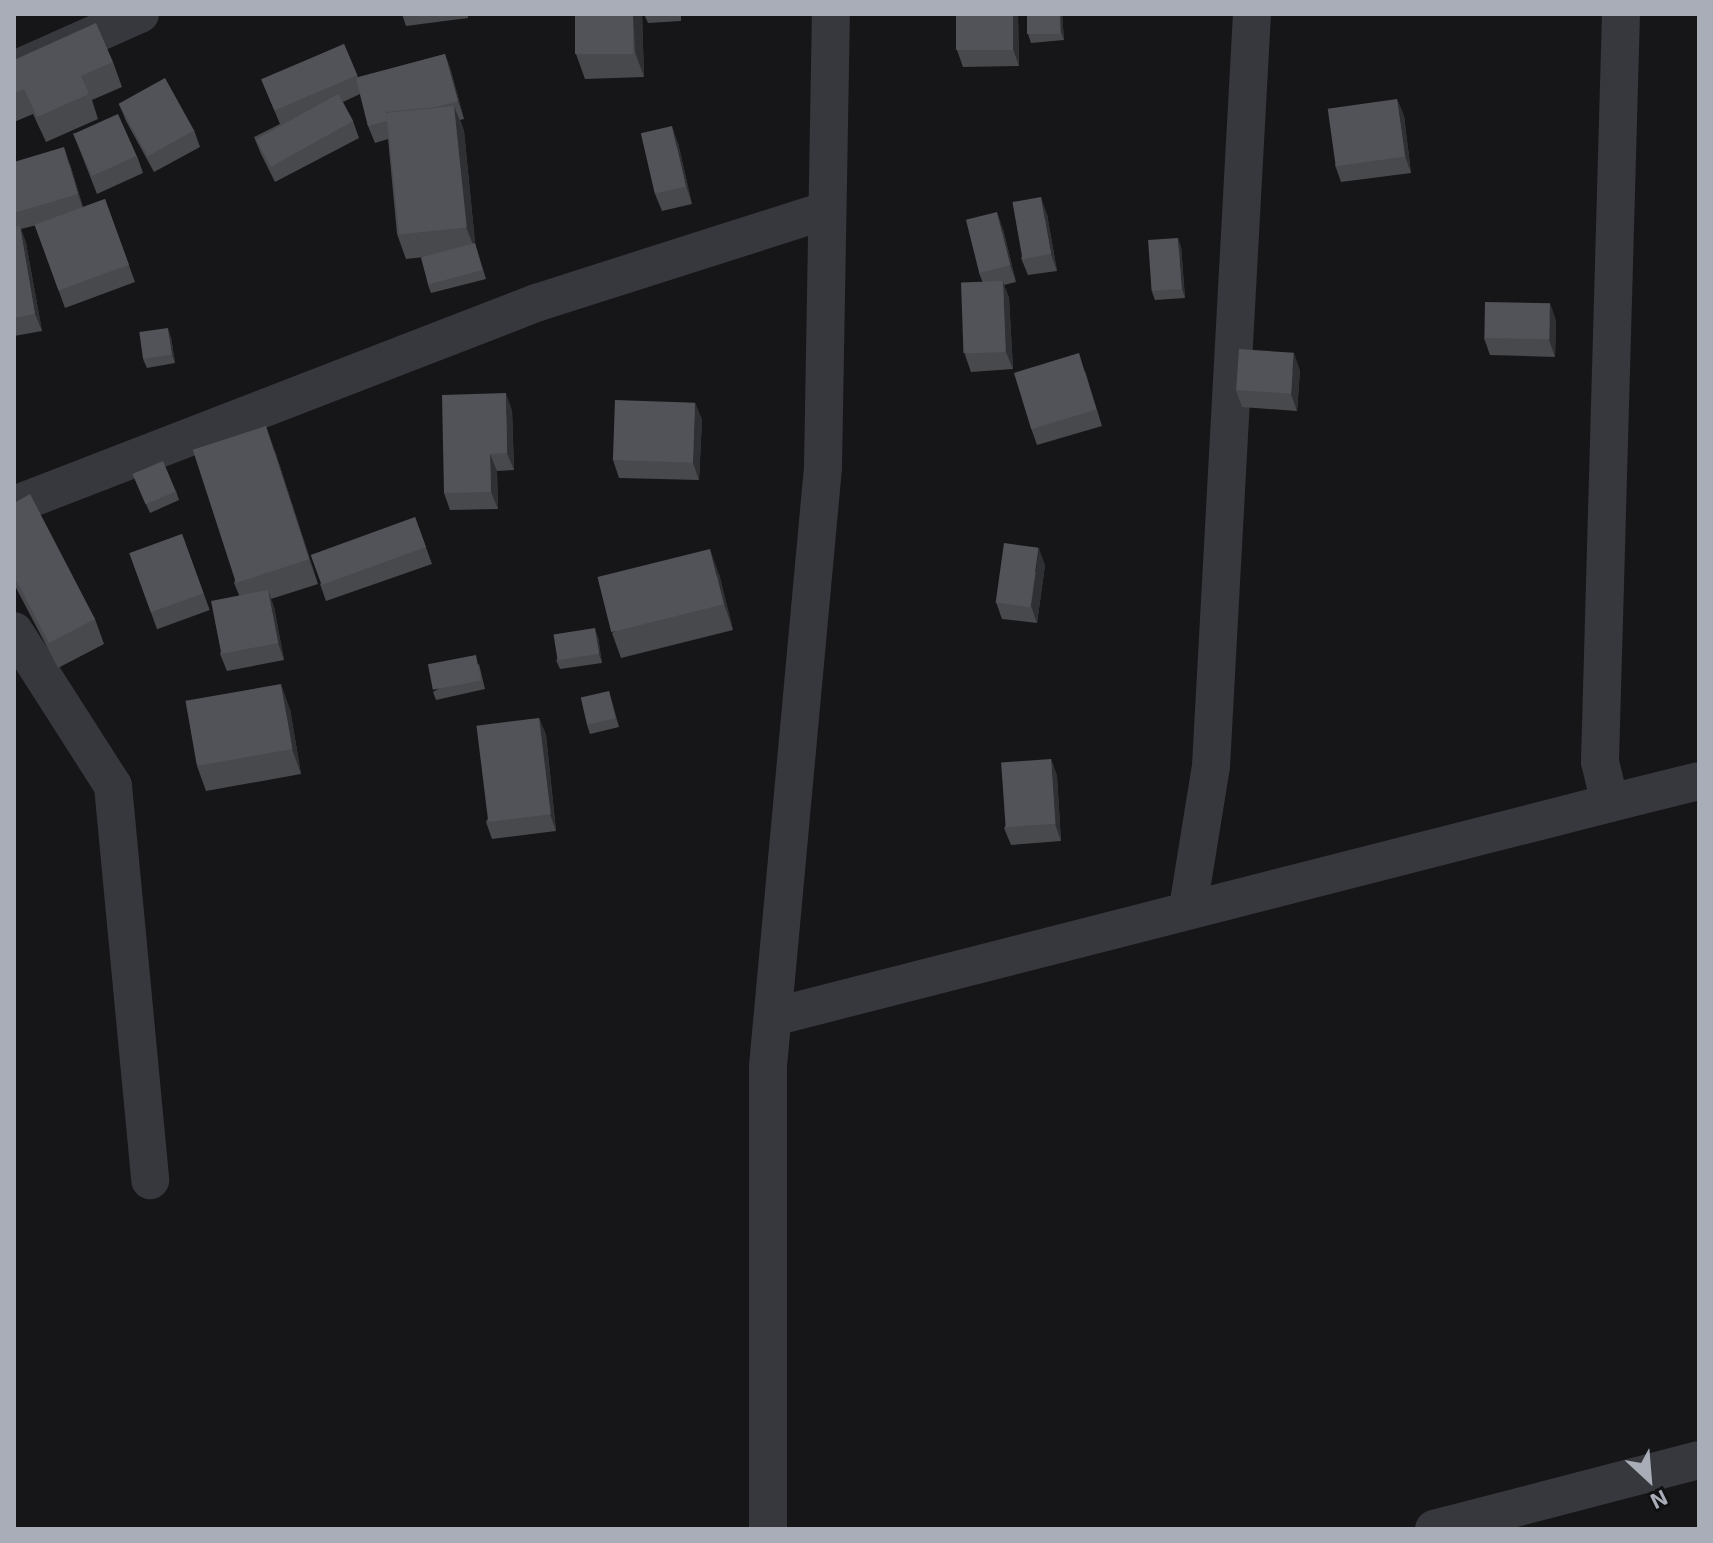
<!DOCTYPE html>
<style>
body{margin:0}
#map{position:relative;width:1713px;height:1543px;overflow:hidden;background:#161618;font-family:"Exo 2",sans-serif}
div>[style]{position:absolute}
.minor>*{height:38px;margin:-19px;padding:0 19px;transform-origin:19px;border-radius:19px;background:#37383d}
.wall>*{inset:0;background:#47494d;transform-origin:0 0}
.shaded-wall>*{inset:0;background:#2f3033}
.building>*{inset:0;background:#525359;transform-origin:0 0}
span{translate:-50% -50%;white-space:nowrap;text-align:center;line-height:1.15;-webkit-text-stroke:6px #111113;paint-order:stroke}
.frame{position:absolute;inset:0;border:16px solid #a8adb8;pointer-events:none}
.north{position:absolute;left:1609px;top:1439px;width:80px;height:80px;-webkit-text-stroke:6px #111113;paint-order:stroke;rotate:154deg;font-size:22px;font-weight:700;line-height:32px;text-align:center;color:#a8adb8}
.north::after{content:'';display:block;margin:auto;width:28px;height:36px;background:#a8adb8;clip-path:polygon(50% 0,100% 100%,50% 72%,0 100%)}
</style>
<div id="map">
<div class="minor">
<div style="left:1621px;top:14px;width:748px;rotate:91.61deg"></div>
<div style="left:1600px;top:762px;width:42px;rotate:76.3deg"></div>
<div style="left:1610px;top:803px;width:92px;rotate:-13.9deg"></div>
<div style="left:14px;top:70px;width:138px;rotate:-24deg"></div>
<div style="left:14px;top:505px;width:560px;rotate:-21.16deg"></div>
<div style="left:536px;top:303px;width:305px;rotate:-17.7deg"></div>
<div style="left:14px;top:631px;width:184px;rotate:57.4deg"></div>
<div style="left:113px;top:786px;width:396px;rotate:84.6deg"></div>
<div style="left:1188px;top:908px;width:144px;rotate:-80.8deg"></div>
<div style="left:1211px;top:766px;width:753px;rotate:-86.88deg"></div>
<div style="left:773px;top:1017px;width:864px;rotate:-14.34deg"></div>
<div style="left:768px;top:1529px;width:463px;rotate:-90deg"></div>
<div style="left:768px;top:1066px;width:602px;rotate:-84.75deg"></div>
<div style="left:823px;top:467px;width:453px;rotate:-89deg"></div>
<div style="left:1434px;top:1529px;width:274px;rotate:-14.6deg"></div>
</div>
<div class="wall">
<div style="clip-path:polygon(402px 14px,468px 14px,468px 18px,406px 26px)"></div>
<div style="clip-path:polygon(575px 14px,642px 14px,644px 77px,585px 79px,576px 54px)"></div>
<div style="clip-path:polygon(644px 14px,681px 14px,681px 21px,648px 23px)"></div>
<div style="clip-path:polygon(956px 14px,1018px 14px,1019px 66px,963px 67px,957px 50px)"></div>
<div style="clip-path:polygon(1062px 14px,1064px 40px,1031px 43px,1028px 34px)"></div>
<div style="clip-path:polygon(344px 44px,358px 77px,445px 54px,451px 71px,464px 119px,460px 120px,464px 131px,475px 243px,486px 279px,431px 293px,428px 285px,425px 257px,406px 259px,397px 234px,388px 139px,375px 143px,368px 126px,360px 94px,343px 102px,353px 121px,359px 138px,275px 182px,261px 154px,254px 137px,280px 124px,262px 81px)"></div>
<div style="clip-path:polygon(14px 60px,113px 62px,122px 87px,92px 100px,98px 119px,46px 142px,33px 114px,14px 122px)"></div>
<div style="clip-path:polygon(1397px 99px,1404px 116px,1411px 173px,1341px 182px,1335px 165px)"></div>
<div style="clip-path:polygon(119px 104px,194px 130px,200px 147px,154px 172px,126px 121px)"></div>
<div style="clip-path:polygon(73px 133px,137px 156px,143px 173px,97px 194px)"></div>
<div style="clip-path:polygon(678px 143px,692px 204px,662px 211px,655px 194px)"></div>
<div style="clip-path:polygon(14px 162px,70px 164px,83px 207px,105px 199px,135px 282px,65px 308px,35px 225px,37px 225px,21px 229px,26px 243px,42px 331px,14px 336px)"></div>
<div style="clip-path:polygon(1047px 214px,1057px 271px,1028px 275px,1021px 258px)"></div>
<div style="clip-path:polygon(1003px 229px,1016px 282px,1004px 285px,1009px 298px,1013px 369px,971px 372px,965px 355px,983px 283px,979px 273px)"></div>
<div style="clip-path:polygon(1181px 246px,1185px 298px,1155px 300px,1152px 292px)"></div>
<div style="clip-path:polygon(1556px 320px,1555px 357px,1490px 355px,1484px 338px)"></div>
<div style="clip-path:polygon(171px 337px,175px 363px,147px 368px,143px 359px)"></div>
<div style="clip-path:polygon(1300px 370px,1297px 411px,1242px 407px,1236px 390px)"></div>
<div style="clip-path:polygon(1085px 371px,1102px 426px,1037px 445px,1031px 428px)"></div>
<div style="clip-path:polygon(695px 403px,702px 420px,699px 480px,619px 478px,613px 460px)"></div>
<div style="clip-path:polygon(512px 410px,514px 470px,497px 471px,498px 509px,450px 510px,444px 493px)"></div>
<div style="clip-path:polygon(275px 451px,318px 584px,271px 599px,274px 607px,284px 660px,227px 671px,220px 654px,239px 595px,234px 583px)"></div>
<div style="clip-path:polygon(133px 475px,176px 491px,179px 500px,150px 513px)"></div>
<div style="clip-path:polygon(14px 503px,95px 619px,104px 644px,58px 668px,14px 584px)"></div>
<div style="clip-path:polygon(415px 517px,432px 564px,326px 601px,320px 584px)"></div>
<div style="left:182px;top:534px;width:81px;height:56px;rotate:70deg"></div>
<div style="clip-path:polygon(1045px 565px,1037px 623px,1002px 619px,996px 602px)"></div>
<div style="clip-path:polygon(719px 574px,733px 630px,621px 658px,612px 633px)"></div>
<div style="clip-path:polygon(598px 637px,602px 663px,560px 669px,556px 660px)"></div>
<div style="clip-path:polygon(479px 664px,485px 689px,436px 700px,433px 692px)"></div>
<div style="clip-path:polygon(609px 691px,619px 727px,590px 734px,587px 725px)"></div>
<div style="clip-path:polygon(290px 709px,301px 774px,206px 791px,197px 766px)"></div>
<div style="clip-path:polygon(539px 718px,546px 735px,556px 831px,492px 839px,486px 822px)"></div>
<div style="clip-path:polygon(1051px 759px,1057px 776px,1061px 841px,1011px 845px,1004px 828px)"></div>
</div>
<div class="shaded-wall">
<div style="clip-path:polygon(633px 14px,642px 14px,644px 77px,635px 52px)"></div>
<div style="clip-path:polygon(1013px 14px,1018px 14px,1019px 66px,1013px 49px)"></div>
<div style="clip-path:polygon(1060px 14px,1062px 14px,1064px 40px,1061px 32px)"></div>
<div style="clip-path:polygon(445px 54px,451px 71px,464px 119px,458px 101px)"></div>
<div style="clip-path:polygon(1397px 99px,1404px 116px,1411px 173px,1405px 156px)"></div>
<div style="clip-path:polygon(454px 106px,464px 131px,476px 252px,466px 227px)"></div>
<div style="clip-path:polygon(672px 126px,678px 143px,692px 204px,686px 186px)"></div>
<div style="clip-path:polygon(64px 147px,70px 164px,84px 211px,78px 194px)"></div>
<div style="clip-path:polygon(1041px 197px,1047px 214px,1057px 271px,1051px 254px)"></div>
<div style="clip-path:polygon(997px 212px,1003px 229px,1016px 282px,1010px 265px)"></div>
<div style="clip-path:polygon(20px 226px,26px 243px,42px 331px,35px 314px)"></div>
<div style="clip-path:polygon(1178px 238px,1181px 246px,1185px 298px,1182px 289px)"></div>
<div style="clip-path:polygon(1003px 281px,1009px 298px,1013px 369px,1006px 352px)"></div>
<div style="clip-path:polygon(1550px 303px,1556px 320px,1555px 357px,1549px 340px)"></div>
<div style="clip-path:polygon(168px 328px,171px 337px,175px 363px,172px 355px)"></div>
<div style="clip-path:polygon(1294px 353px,1300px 370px,1297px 411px,1291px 394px)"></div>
<div style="clip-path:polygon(506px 393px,512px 410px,514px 470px,507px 453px)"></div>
<div style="clip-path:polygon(695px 403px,702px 420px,699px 480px,693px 463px)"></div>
<div style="clip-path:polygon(266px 426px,275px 451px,318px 584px,309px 559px)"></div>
<div style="clip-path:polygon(490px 454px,497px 471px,498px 509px,491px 492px)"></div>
<div style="clip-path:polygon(1039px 548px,1045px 565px,1037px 623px,1031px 606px)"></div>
<div style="clip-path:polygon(710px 549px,719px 574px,733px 630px,724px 604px)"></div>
<div style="clip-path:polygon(268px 590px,274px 607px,284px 660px,278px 643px)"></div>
<div style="clip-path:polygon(595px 628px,598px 637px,602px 663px,599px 654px)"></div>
<div style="clip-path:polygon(281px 684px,290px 709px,301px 774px,292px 749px)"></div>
<div style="clip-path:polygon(539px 718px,546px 735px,556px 831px,550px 814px)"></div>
<div style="clip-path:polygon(1051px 759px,1057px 776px,1061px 841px,1055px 824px)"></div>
</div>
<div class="building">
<div style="left:575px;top:14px;width:58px;height:40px"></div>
<div style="left:956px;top:14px;width:57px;height:36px"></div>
<div style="left:1027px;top:14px;width:33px;height:20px"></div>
<div style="clip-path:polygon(96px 23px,113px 62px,81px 76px,89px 94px,37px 117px,24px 89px,14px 93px,14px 60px)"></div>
<div style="left:344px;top:44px;width:34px;height:90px;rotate:67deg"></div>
<div style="clip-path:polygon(445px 54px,458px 101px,436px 107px,386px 112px,387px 121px,368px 126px,356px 78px)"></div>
<div style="left:165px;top:78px;width:60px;height:53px;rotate:61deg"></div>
<div style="left:338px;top:94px;width:31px;height:94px;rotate:61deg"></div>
<div style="left:1397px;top:99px;width:58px;height:70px;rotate:82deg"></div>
<div style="left:454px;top:106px;width:122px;height:68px;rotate:84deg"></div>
<div style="left:118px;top:114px;width:46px;height:49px;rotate:66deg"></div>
<div style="left:672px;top:126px;width:62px;height:32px;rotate:77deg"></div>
<div style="clip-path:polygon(64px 147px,78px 194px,14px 213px,14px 162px)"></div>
<div style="left:1041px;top:197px;width:58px;height:29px;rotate:80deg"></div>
<div style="left:105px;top:199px;width:70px;height:75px;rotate:70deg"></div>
<div style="left:997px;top:212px;width:55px;height:32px;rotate:76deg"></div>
<div style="clip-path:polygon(20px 226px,35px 314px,14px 318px,14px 227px)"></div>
<div style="left:1178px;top:238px;width:51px;height:30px;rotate:86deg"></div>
<div style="left:475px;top:243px;width:28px;height:56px;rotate:75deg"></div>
<div style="left:1003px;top:281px;width:71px;height:42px;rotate:88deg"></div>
<div style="left:1485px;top:302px;width:65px;height:36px;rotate:1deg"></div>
<div style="left:168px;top:328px;width:27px;height:29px;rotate:82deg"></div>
<div style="left:1239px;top:349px;width:55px;height:41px;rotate:4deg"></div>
<div style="left:1079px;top:353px;width:59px;height:68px;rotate:73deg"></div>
<div style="clip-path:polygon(506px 393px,507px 453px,490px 454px,491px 492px,444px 493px,442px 395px)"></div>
<div style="left:615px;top:400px;width:80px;height:60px;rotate:2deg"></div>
<div style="left:266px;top:426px;width:140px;height:77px;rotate:72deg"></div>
<div style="left:163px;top:461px;width:33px;height:33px;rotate:67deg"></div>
<div style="clip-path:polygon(30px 494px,95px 619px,49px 643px,14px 576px,14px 503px)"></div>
<div style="left:415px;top:517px;width:32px;height:111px;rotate:70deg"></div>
<div style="left:182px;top:534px;width:63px;height:56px;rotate:70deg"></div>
<div style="left:1004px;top:543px;width:35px;height:60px;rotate:8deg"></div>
<div style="left:710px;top:549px;width:57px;height:116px;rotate:76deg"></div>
<div style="left:268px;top:590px;width:54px;height:58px;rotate:79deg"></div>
<div style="left:595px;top:628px;width:26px;height:42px;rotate:81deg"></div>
<div style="left:476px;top:655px;width:26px;height:49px;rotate:79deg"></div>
<div style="left:281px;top:684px;width:66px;height:97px;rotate:80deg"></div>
<div style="left:609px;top:691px;width:28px;height:29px;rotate:77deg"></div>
<div style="left:539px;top:718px;width:97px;height:63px;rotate:83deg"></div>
<div style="left:1051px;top:759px;width:65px;height:50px;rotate:86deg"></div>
</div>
<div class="frame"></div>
<div class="north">N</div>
</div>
